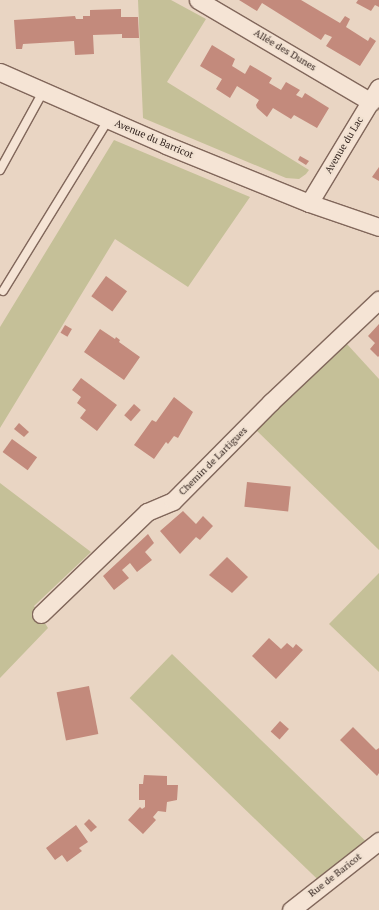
<!DOCTYPE html>
<meta charset="utf-8">
<style>
body{margin:0}
#map{position:relative;width:379px;height:910px;overflow:hidden;background:#e9d5c3;font-family:"PT Serif",serif}
div>[style]{position:absolute}
.green>*{inset:0;background:#c5c098;transform-origin:0 0}
.building>*{inset:0;background:#c38a7c;transform-origin:0 0}
.roads{filter:drop-shadow(1px 0 #81675b) drop-shadow(-1px 0 #81675b) drop-shadow(0 1px #81675b) drop-shadow(0 -1px #81675b)}
.service>*{height:8px;margin:-4px;padding:0 4px;transform-origin:4px;border-radius:4px;background:#f5e4d5}
.minor>*{height:17px;margin:-8.5px;padding:0 8.5px;transform-origin:8.5px;border-radius:8.5px;background:#f5e4d5}
span{translate:-50% -50%;white-space:nowrap;text-align:center;line-height:1.15;-webkit-text-stroke:4px #f1e1d1;paint-order:stroke}
.street-label{font-size:10px;color:#32231e}
</style>
<div id="map">
<div class="green">
<div style="clip-path:polygon(138px 0,171px 0,206px 19px,167px 82px,309px 170px,306px 174px,299px 179px,286px 178px,143px 118px)"></div>
<div style="clip-path:polygon(114px 140px,250px 197px,188px 287px,115px 239px,0 428px,0 327px)"></div>
<div style="clip-path:polygon(346px 343px,379px 379px,379px 550px,252px 426px)"></div>
<div style="clip-path:polygon(0 483px,91px 552px,34px 606px,48px 628px,0 678px)"></div>
<div style="clip-path:polygon(379px 573px,379px 672px,329px 624px)"></div>
<div style="left:172px;top:654px;width:272px;height:61px;rotate:44deg"></div>
</div>
<div class="building">
<div style="clip-path:polygon(239px 0,301px 0,340px 23px,345px 16px,350px 19px,346px 27px,368px 41px,370px 37px,376px 41px,360px 66px,326px 46px,332px 37px,325px 34px,321px 40px,262px 3px,257px 11px)"></div>
<div style="clip-path:polygon(358px 0,379px 0,379px 7px,375px 5px,371px 11px,356px 3px)"></div>
<div style="clip-path:polygon(121px 9px,121px 17px,138px 17px,139px 38px,122px 38px,122px 34px,93px 35px,94px 54px,75px 55px,74px 41px,23px 44px,22px 49px,16px 49px,14px 20px,75px 16px,76px 19px,83px 19px,83px 16px,90px 16px,90px 10px)"></div>
<div style="clip-path:polygon(212px 45px,235px 59px,232px 66px,245px 74px,250px 65px,272px 78px,269px 83px,281px 90px,286px 82px,300px 90px,296px 95px,302px 98px,305px 93px,329px 108px,317px 128px,294px 115px,291px 119px,273px 108px,267px 117px,257px 108px,256px 105px,259px 100px,237px 86px,230px 98px,216px 89px,222px 79px,200px 66px)"></div>
<div style="clip-path:polygon(300px 156px,309px 161px,306px 165px,298px 160px)"></div>
<div style="clip-path:polygon(379px 167px,379px 181px,372px 177px)"></div>
<div style="left:106px;top:276px;width:26px;height:25px;rotate:36deg"></div>
<div style="clip-path:polygon(379px 324px,379px 356px,378px 357px,370px 349px,375px 343px,368px 336px)"></div>
<div style="left:65px;top:325px;width:8px;height:9px;rotate:30deg"></div>
<div style="clip-path:polygon(100px 329px,115px 339px,116px 337px,120px 340px,119px 342px,140px 357px,124px 380px,84px 352px)"></div>
<div style="clip-path:polygon(81px 378px,117px 405px,97px 431px,80px 418px,86px 410px,77px 403px,81px 397px,72px 390px)"></div>
<div style="clip-path:polygon(174px 397px,193px 412px,178px 438px,174px 436px,168px 444px,166px 442px,154px 459px,134px 445px,152px 420px,156px 422px)"></div>
<div style="left:134px;top:404px;width:9px;height:15px;rotate:41deg"></div>
<div style="clip-path:polygon(19px 423px,29px 432px,24px 437px,14px 429px)"></div>
<div style="left:12px;top:439px;width:31px;height:16px;rotate:36deg"></div>
<div style="left:247px;top:482px;width:44px;height:25px;rotate:6deg"></div>
<div style="clip-path:polygon(183px 511px,196px 524px,203px 516px,213px 526px,200px 540px,196px 537px,180px 554px,160px 531px)"></div>
<div style="clip-path:polygon(148px 534px,154px 543px,145px 552px,152px 560px,137px 572px,130px 563px,122px 570px,129px 578px,114px 590px,103px 576px)"></div>
<div style="clip-path:polygon(227px 557px,248px 577px,232px 593px,209px 575px)"></div>
<div style="clip-path:polygon(269px 638px,281px 649px,287px 643px,293px 648px,296px 644px,303px 650px,276px 679px,252px 656px)"></div>
<div style="left:89px;top:686px;width:49px;height:33px;rotate:79deg"></div>
<div style="left:280px;top:721px;width:12px;height:14px;rotate:42deg"></div>
<div style="clip-path:polygon(353px 727px,376px 750px,379px 748px,379px 773px,377px 776px,340px 740px)"></div>
<div style="clip-path:polygon(144px 775px,167px 776px,167px 785px,178px 785px,177px 800px,167px 802px,166px 812px,158px 811px,153px 817px,156px 820px,143px 834px,128px 820px,140px 807px,142px 809px,145px 807px,145px 800px,139px 800px,139px 784px,143px 784px)"></div>
<div style="clip-path:polygon(89px 819px,97px 827px,91px 832px,84px 824px)"></div>
<div style="clip-path:polygon(76px 825px,88px 842px,79px 848px,82px 851px,67px 862px,62px 855px,55px 860px,46px 848px)"></div>
</div>
<div class="roads">
<div class="service">
<div style="left:0;top:170px;width:91px;rotate:-61.2deg"></div>
<div style="left:3px;top:291px;width:202px;rotate:-58.4deg"></div>
</div>
<div class="minor">
<div style="left:198px;top:0;width:201px;rotate:30.5deg"></div>
<div style="left:0;top:72px;width:181px;rotate:23.7deg"></div>
<div style="left:166px;top:145px;width:154px;rotate:22.1deg"></div>
<div style="left:309px;top:203px;width:74px;rotate:18.9deg"></div>
<div style="left:309px;top:203px;width:135px;rotate:-58.9deg"></div>
<div style="left:41px;top:614px;width:147px;rotate:-43.9deg"></div>
<div style="left:147px;top:512px;width:28px;rotate:-23deg"></div>
<div style="left:173px;top:501px;width:139px;rotate:-45.3deg"></div>
<div style="left:271px;top:402px;width:149px;rotate:-43.4deg"></div>
<div style="left:291px;top:910px;width:112px;rotate:-38.1deg"></div>
</div>
</div>
<div class="street-label">
<span style="left:285px;top:50px;rotate:31deg">Allée des Dunes</span>
<span style="left:154px;top:139px;rotate:23deg">Avenue du Barricot</span>
<span style="left:344px;top:145px;rotate:-59deg">Avenue du Lac</span>
<span style="left:213px;top:461px;rotate:-45deg">Chemin de Lartigues</span>
<span style="left:335px;top:875px;rotate:-38deg">Rue de Baricot</span>
</div>
</div>
